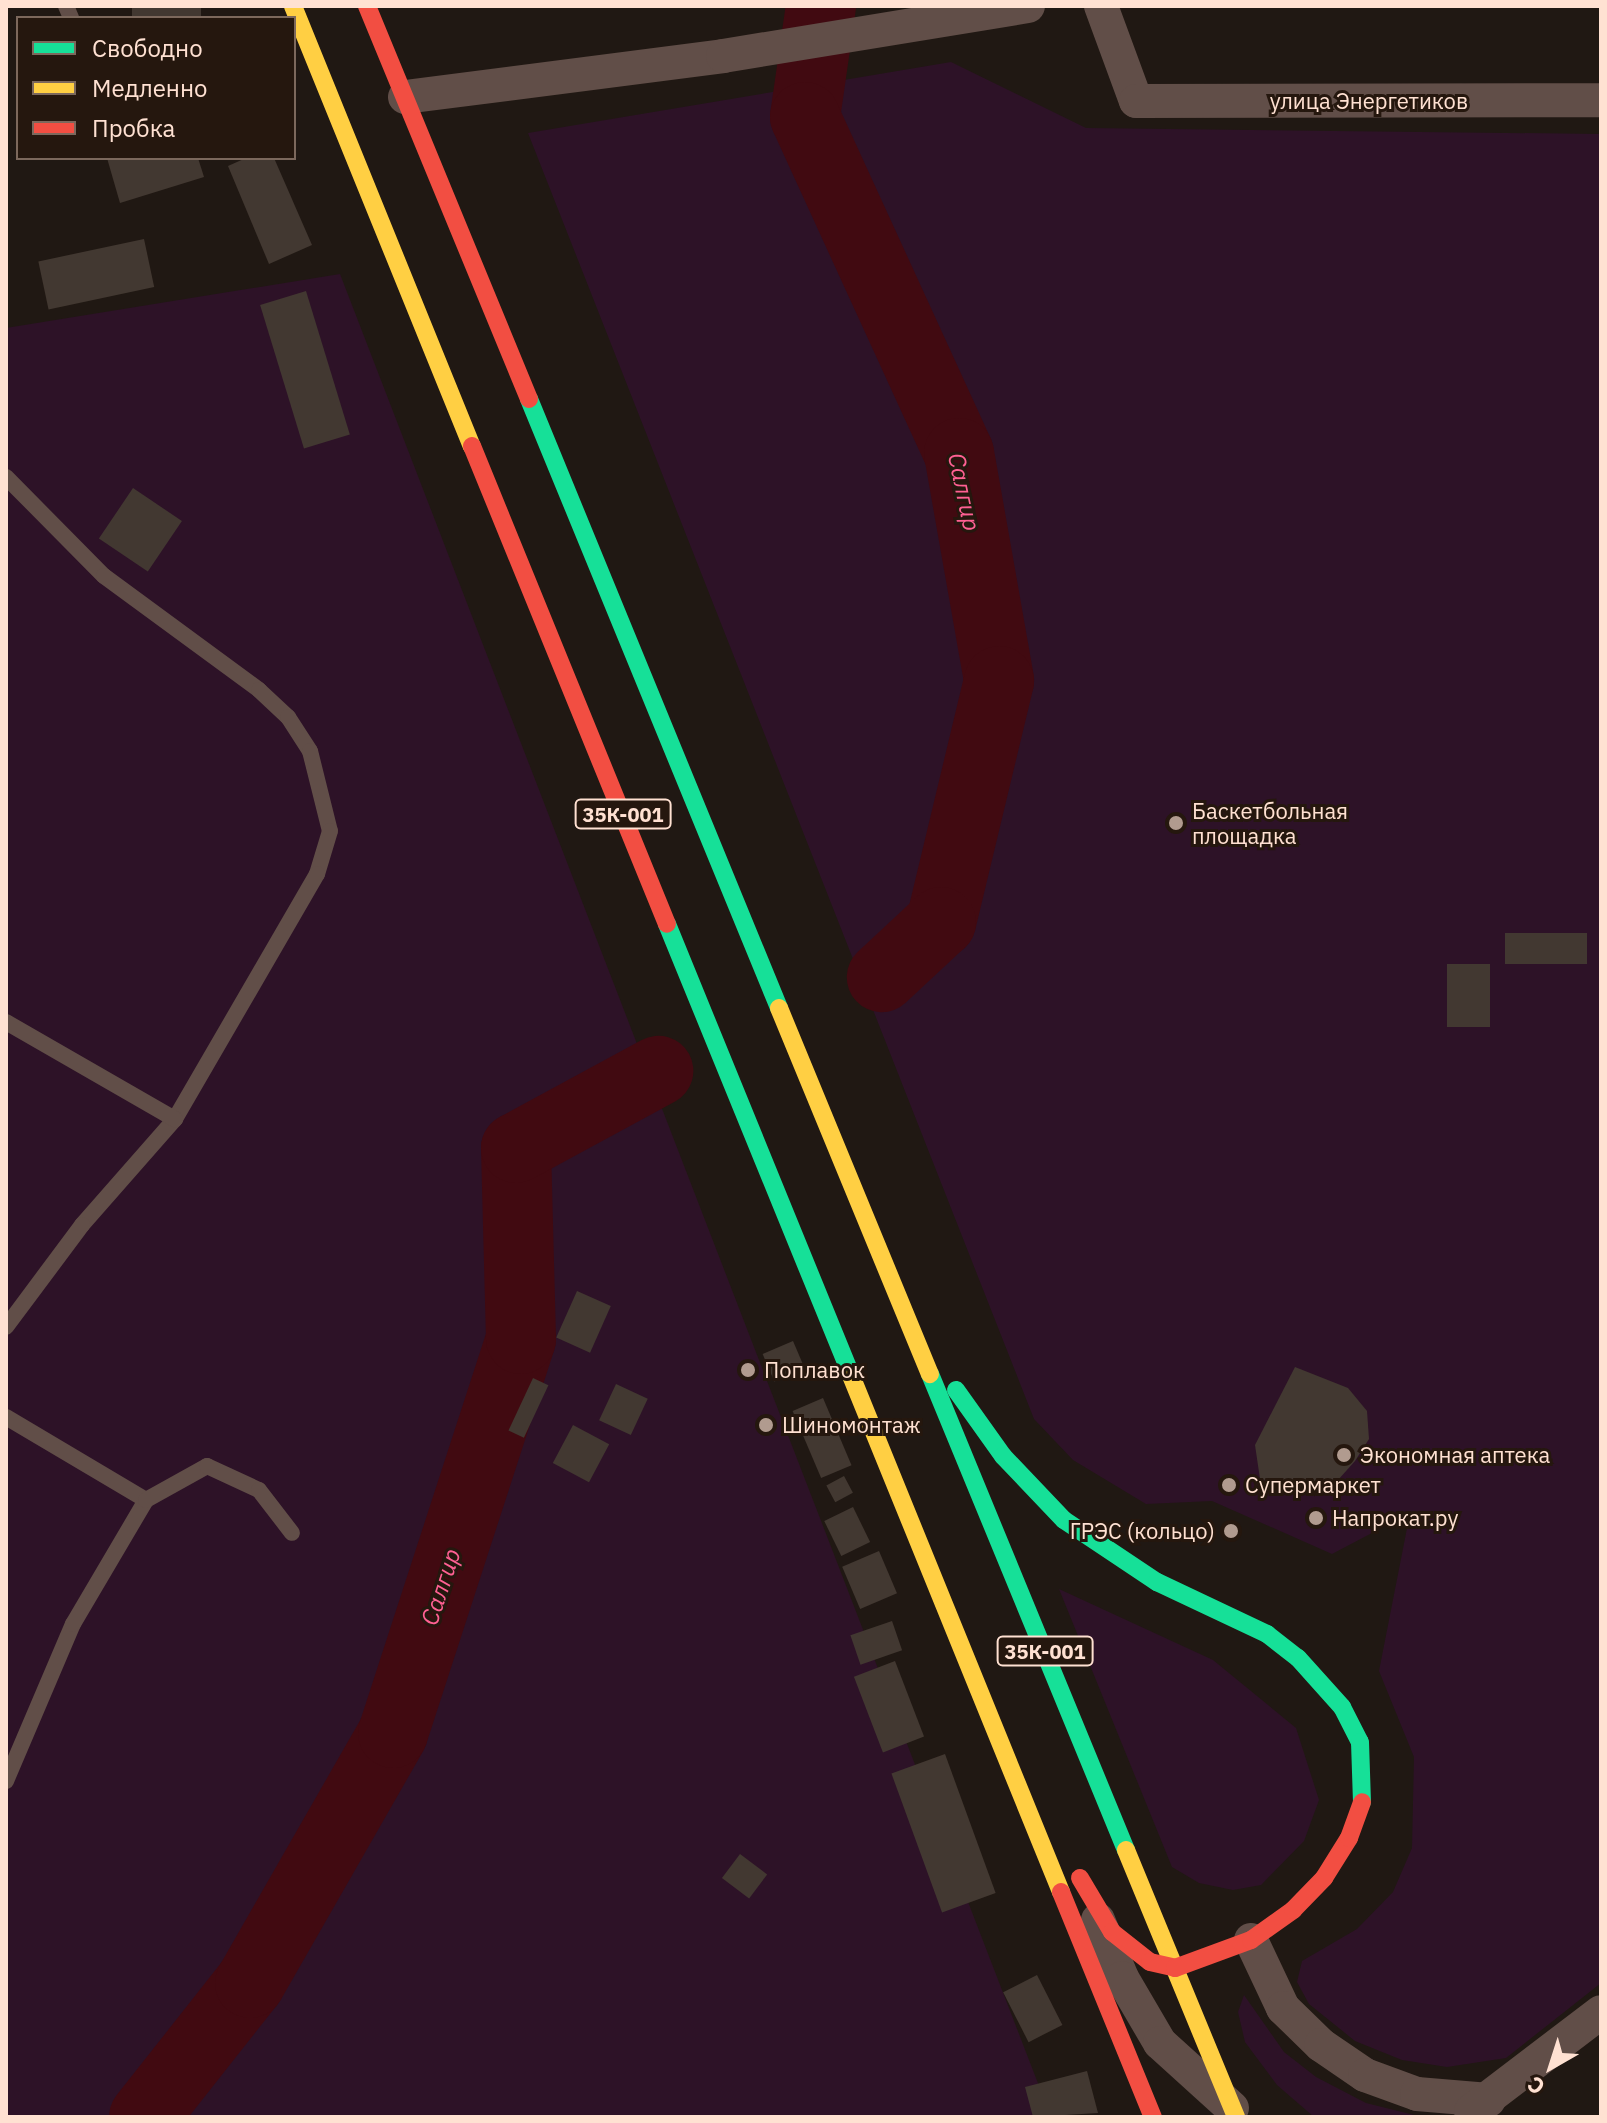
<!DOCTYPE html>
<meta charset="utf-8">
<style>
body{margin:0}
#map{position:relative;width:1607px;height:2123px;overflow:hidden;background:#201813;font-family:"IBM Plex Sans",sans-serif}
div>[style]{position:absolute}
.green>*{inset:0;background:#2d1227}
.river>*{height:70px;margin:-35px;padding:0 35px;transform-origin:35px;border-radius:35px;background:#410a11}
.building>*{inset:0;background:#423831;transform-origin:0 0}
.lane>*{height:16px;margin:-8px;padding:0 8px;transform-origin:8px;border-radius:8px;background:#614e48}
.street>*{height:34px;margin:-17px;padding:0 17px;transform-origin:17px;border-radius:17px;background:#614e48}
.fast>*{height:18px;margin:-9px;padding:0 9px;transform-origin:9px;border-radius:9px;background:#16e098}
.slow>*{height:18px;margin:-9px;padding:0 9px;transform-origin:9px;border-radius:9px;background:#ffcf43}
.jam>*{height:18px;margin:-9px;padding:0 9px;transform-origin:9px;border-radius:9px;background:#f24e42}
.dots>*{width:22px;height:22px;translate:-50% -50%;box-sizing:border-box;border:4px solid #25170e;border-radius:50%}
span{translate:-50% -50%;white-space:nowrap;text-align:center;line-height:1.15;-webkit-text-stroke:6px #25170e;paint-order:stroke}
.shield-label span{padding:2px 6px;background:#25170e;border:2px solid;border-radius:6px;-webkit-text-stroke-width:0}
.shield-label{font-size:20px;color:#ffe1d2;font-weight:700}
.street-label{font-size:22px;color:#ffe1d2}
.poi-label{font-size:22px;color:#ffe1d2}
.left{translate:0 -50%;text-align:left}
.right{translate:-100% -50%;text-align:right}
.water-label{font-size:24px;color:#ff6093;font-style:italic}
.frame{position:absolute;inset:0;border:8px solid #ffe1d2;pointer-events:none}
.legend{position:absolute;left:16px;top:16px;width:280px;height:144px;box-sizing:border-box;background:#25170e;border:2px solid #7c685c;margin:0;padding:10px 14px;list-style:none;font-size:24px;color:#ffe1d2}
.legend li{display:flex;align-items:center;gap:16px;height:40px}
.legend b{width:40px;border:2px solid #7c685c}
.north{position:absolute;left:1511px;top:2027px;width:80px;height:80px;-webkit-text-stroke:6px #25170e;paint-order:stroke;rotate:219deg;font-size:22px;font-weight:700;line-height:32px;text-align:center;color:#ffe1d2}
.north::after{content:'';display:block;margin:auto;width:28px;height:36px;background:#ffe1d2;clip-path:polygon(50% 0,100% 100%,50% 72%,0 100%)}
</style>
<div id="map">
<div class="green">
<div style="clip-path:polygon(951px 62px,1086px 128px,1601px 134px,1601px 1983px,1506px 2058px,1447px 2067px,1402px 2060px,1355px 2041px,1309px 2004px,1297px 1982px,1302px 1961px,1357px 1929px,1393px 1892px,1412px 1848px,1414px 1757px,1379px 1671px,1410px 1513px,1332px 1554px,1212px 1501px,1146px 1504px,1073px 1460px,1034px 1419px,528px 133px)"></div>
<div style="clip-path:polygon(340px 274px,1051px 2117px,6px 2117px,6px 328px)"></div>
<div style="clip-path:polygon(1059px 1589px,1213px 1660px,1296px 1728px,1319px 1800px,1304px 1841px,1261px 1885px,1233px 1890px,1199px 1883px,1172px 1867px)"></div>
<div style="clip-path:polygon(1244px 1995px,1284px 2052px,1316px 2077px,1366px 2103px,1422px 2117px,1314px 2117px,1277px 2085px,1245px 2042px,1238px 2012px)"></div>
</div>
<div class="river">
<div style="left:821px;top:6px;width:112px;rotate:98.2deg"></div>
<div style="left:805px;top:117px;width:370px;rotate:65.4deg"></div>
<div style="left:959px;top:453px;width:231px;rotate:80deg"></div>
<div style="left:999px;top:681px;width:248px;rotate:103.5deg"></div>
<div style="left:941px;top:922px;width:81px;rotate:137deg"></div>
<div style="left:144px;top:2117px;width:171px;rotate:-51.7deg"></div>
<div style="left:250px;top:1983px;width:288px;rotate:-60.2deg"></div>
<div style="left:393px;top:1733px;width:414px;rotate:-72deg"></div>
<div style="left:521px;top:1339px;width:191px;rotate:-91.5deg"></div>
<div style="left:516px;top:1148px;width:162px;rotate:-28.5deg"></div>
</div>
<div class="building">
<div style="left:132px;top:6px;width:69px;height:13px"></div>
<div style="clip-path:polygon(107px 158px,198px 158px,204px 177px,120px 203px)"></div>
<div style="clip-path:polygon(246px 158px,274px 158px,312px 245px,269px 264px,228px 166px)"></div>
<div style="left:144px;top:239px;width:49px;height:108px;rotate:78deg"></div>
<div style="left:306px;top:291px;width:150px;height:48px;rotate:73deg"></div>
<div style="left:133px;top:488px;width:59px;height:61px;rotate:34deg"></div>
<div style="left:1505px;top:933px;width:82px;height:31px"></div>
<div style="left:1447px;top:964px;width:43px;height:63px"></div>
<div style="left:577px;top:1291px;width:37px;height:51px;rotate:24deg"></div>
<div style="left:793px;top:1341px;width:30px;height:33px;rotate:67deg"></div>
<div style="clip-path:polygon(1295px 1367px,1348px 1388px,1367px 1411px,1369px 1439px,1355px 1461px,1338px 1480px,1309px 1489px,1260px 1479px,1255px 1445px)"></div>
<div style="left:533px;top:1378px;width:17px;height:58px;rotate:25deg"></div>
<div style="left:616px;top:1384px;width:35px;height:40px;rotate:25deg"></div>
<div style="left:823px;top:1398px;width:73px;height:33px;rotate:67deg"></div>
<div style="left:573px;top:1425px;width:41px;height:43px;rotate:28deg"></div>
<div style="left:844px;top:1476px;width:19px;height:20px;rotate:62deg"></div>
<div style="left:853px;top:1507px;width:39px;height:32px;rotate:64deg"></div>
<div style="left:879px;top:1551px;width:46px;height:40px;rotate:67deg"></div>
<div style="left:892px;top:1621px;width:31px;height:44px;rotate:71deg"></div>
<div style="left:895px;top:1661px;width:81px;height:44px;rotate:69deg"></div>
<div style="left:945px;top:1754px;width:148px;height:57px;rotate:70deg"></div>
<div style="left:740px;top:1854px;width:34px;height:30px;rotate:37deg"></div>
<div style="left:1037px;top:1975px;width:56px;height:38px;rotate:63deg"></div>
<div style="clip-path:polygon(1087px 2071px,1098px 2113px,1033px 2117px,1025px 2087px)"></div>
</div>
<div class="lane">
<div style="left:66px;top:6px;width:13px;rotate:67deg"></div>
<div style="left:6px;top:477px;width:139px;rotate:45.3deg"></div>
<div style="left:104px;top:576px;width:192px;rotate:36.3deg"></div>
<div style="left:259px;top:690px;width:40px;rotate:43deg"></div>
<div style="left:288px;top:717px;width:40px;rotate:57.1deg"></div>
<div style="left:310px;top:751px;width:82px;rotate:76deg"></div>
<div style="left:330px;top:831px;width:45px;rotate:106.8deg"></div>
<div style="left:317px;top:874px;width:283px;rotate:120.1deg"></div>
<div style="left:175px;top:1119px;width:141px;rotate:131.3deg"></div>
<div style="left:82px;top:1225px;width:127px;rotate:126.7deg"></div>
<div style="left:6px;top:1022px;width:195px;rotate:29.9deg"></div>
<div style="left:6px;top:1417px;width:163px;rotate:30.7deg"></div>
<div style="left:6px;top:1781px;width:171px;rotate:-66.9deg"></div>
<div style="left:73px;top:1624px;width:144px;rotate:-59.5deg"></div>
<div style="left:146px;top:1500px;width:70px;rotate:-29.1deg"></div>
<div style="left:207px;top:1466px;width:57px;rotate:24.8deg"></div>
<div style="left:259px;top:1490px;width:54px;rotate:52.5deg"></div>
</div>
<div class="street">
<div style="left:1101px;top:6px;width:101px;rotate:69.8deg"></div>
<div style="left:1136px;top:101px;width:465px;rotate:-0.1deg"></div>
<div style="left:405px;top:97px;width:321px;rotate:-7.3deg"></div>
<div style="left:723px;top:56px;width:309px;rotate:-9.3deg"></div>
<div style="left:1098px;top:1920px;width:63px;rotate:67.5deg"></div>
<div style="left:1122px;top:1978px;width:75px;rotate:59.7deg"></div>
<div style="left:1160px;top:2043px;width:97px;rotate:42.1deg"></div>
<div style="left:1251px;top:1940px;width:75px;rotate:64.8deg"></div>
<div style="left:1283px;top:2008px;width:53px;rotate:44.2deg"></div>
<div style="left:1321px;top:2045px;width:53px;rotate:34.3deg"></div>
<div style="left:1365px;top:2075px;width:55px;rotate:20.1deg"></div>
<div style="left:1417px;top:2094px;width:72px;rotate:4.8deg"></div>
<div style="left:1471px;top:2111px;width:163px;rotate:-37.3deg"></div>
</div>
<div class="fast">
<div style="left:529px;top:399px;width:658px;rotate:67.68deg"></div>
<div style="left:667px;top:924px;width:490px;rotate:67.8deg"></div>
<div style="left:930px;top:1374px;width:515px;rotate:67.62deg"></div>
<div style="left:956px;top:1390px;width:81px;rotate:54.5deg"></div>
<div style="left:1003px;top:1456px;width:88px;rotate:46.4deg"></div>
<div style="left:1064px;top:1520px;width:112px;rotate:33.7deg"></div>
<div style="left:1157px;top:1582px;width:122px;rotate:25.3deg"></div>
<div style="left:1267px;top:1634px;width:39px;rotate:38deg"></div>
<div style="left:1298px;top:1658px;width:66px;rotate:48.1deg"></div>
<div style="left:1342px;top:1707px;width:39px;rotate:63deg"></div>
<div style="left:1360px;top:1742px;width:60px;rotate:88.1deg"></div>
</div>
<div class="slow">
<div style="left:293px;top:6px;width:475px;rotate:67.9deg"></div>
<div style="left:779px;top:1008px;width:396px;rotate:67.6deg"></div>
<div style="left:852px;top:1378px;width:555px;rotate:67.87deg"></div>
<div style="left:1126px;top:1850px;width:289px;rotate:67.6deg"></div>
</div>
<div class="jam">
<div style="left:367px;top:6px;width:425px;rotate:67.6deg"></div>
<div style="left:472px;top:446px;width:516px;rotate:67.81deg"></div>
<div style="left:1080px;top:1878px;width:63px;rotate:59.3deg"></div>
<div style="left:1112px;top:1932px;width:48px;rotate:38.3deg"></div>
<div style="left:1150px;top:1962px;width:26px;rotate:13deg"></div>
<div style="left:1175px;top:1968px;width:81px;rotate:-20.2deg"></div>
<div style="left:1251px;top:1940px;width:52px;rotate:-35.5deg"></div>
<div style="left:1293px;top:1910px;width:45px;rotate:-45.9deg"></div>
<div style="left:1324px;top:1878px;width:47px;rotate:-58deg"></div>
<div style="left:1349px;top:1838px;width:38px;rotate:-70deg"></div>
<div style="left:1061px;top:1892px;width:243px;rotate:67.8deg"></div>
</div>
<div class="dots">
<div style="left:1176px;top:823px;background:#b19b8f"></div>
<div style="left:748px;top:1370px;background:#b19b8f"></div>
<div style="left:766px;top:1425px;background:#b19b8f"></div>
<div style="left:1344px;top:1455px;background:#b19b8f"></div>
<div style="left:1229px;top:1485px;background:#b19b8f"></div>
<div style="left:1316px;top:1518px;background:#b19b8f"></div>
<div style="left:1231px;top:1531px;background:#b19b8f"></div>
</div>
<div class="shield-label">
<span style="left:623px;top:814px">35К-001</span>
<span style="left:1045px;top:1651px">35К-001</span>
</div>
<div class="street-label">
<span style="left:1369px;top:101px">улица Энергетиков</span>
</div>
<div class="poi-label">
<span class="left" style="left:1192px;top:823px">Баскетбольная<br>площадка</span>
<span class="left" style="left:764px;top:1370px">Поплавок</span>
<span class="left" style="left:782px;top:1425px">Шиномонтаж</span>
<span class="left" style="left:1360px;top:1455px">Экономная аптека</span>
<span class="left" style="left:1245px;top:1485px">Супермаркет</span>
<span class="left" style="left:1332px;top:1518px">Напрокат.ру</span>
<span class="right" style="left:1215px;top:1531px">ГРЭС (кольцо)</span>
</div>
<div class="water-label">
<span style="left:964px;top:492px;rotate:78deg">Салгир</span>
<span style="left:441px;top:1587px;rotate:-72deg">Салгир</span>
</div>
<div class="frame"></div>
<ul class="legend">
<li><b style="height:10px;background:#16e098"></b>Свободно</li>
<li><b style="height:10px;background:#ffcf43"></b>Медленно</li>
<li><b style="height:10px;background:#f24e42"></b>Пробка</li>
</ul>
<div class="north">С</div>
</div>
